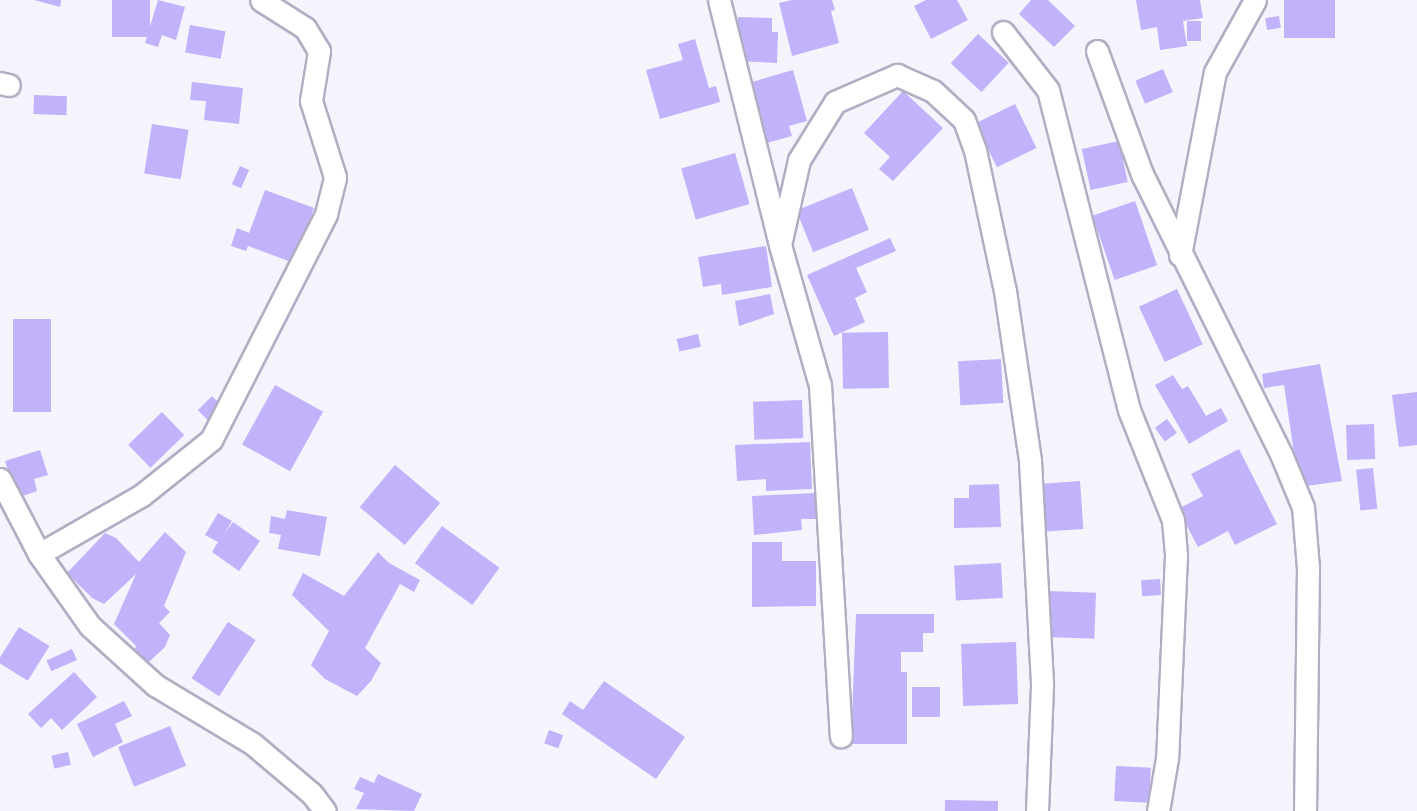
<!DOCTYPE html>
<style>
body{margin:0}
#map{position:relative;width:1417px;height:811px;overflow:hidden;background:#f5f4fd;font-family:"PT Sans Narrow",sans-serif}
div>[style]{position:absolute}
.building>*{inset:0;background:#c1b2fb;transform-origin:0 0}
.roads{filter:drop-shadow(2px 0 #b1aec3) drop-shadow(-2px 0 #b1aec3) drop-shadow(0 2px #b1aec3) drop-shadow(0 -2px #b1aec3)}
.minor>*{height:21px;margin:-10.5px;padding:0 10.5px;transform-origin:10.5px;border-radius:10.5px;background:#fff}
span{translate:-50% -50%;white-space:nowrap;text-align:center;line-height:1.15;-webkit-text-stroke:6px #fff;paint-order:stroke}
</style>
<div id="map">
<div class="building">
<div style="clip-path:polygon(34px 0,61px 0,60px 7px)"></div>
<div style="left:112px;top:0;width:38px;height:37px"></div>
<div style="clip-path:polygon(158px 0,185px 7px,176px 40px,162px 35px,158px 47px,145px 43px)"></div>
<div style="clip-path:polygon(792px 0,832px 0,835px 10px,831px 11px,839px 43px,792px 56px,779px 3px)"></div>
<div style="clip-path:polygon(926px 0,957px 0,968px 20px,931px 39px,914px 6px)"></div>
<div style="clip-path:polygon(1031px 0,1048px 0,1075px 26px,1054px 47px,1019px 14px)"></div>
<div style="clip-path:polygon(1136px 0,1200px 0,1203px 18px,1183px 21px,1187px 46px,1160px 50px,1157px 27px,1141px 30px)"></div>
<div style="left:1284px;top:0;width:51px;height:38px"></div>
<div style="left:1279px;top:16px;width:12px;height:14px;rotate:81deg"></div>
<div style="clip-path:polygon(738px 17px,772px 18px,772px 32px,778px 32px,777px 63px,737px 61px)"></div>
<div style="left:1187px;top:21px;width:14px;height:20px"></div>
<div style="left:190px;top:25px;width:36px;height:28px;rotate:10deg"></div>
<div style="left:978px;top:34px;width:42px;height:40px;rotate:43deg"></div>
<div style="clip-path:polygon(695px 39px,709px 88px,716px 86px,720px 102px,660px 119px,646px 70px,683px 60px,678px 44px)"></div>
<div style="left:1163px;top:69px;width:25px;height:30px;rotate:67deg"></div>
<div style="clip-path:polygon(793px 70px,807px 121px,789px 126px,792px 136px,763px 144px,745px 84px)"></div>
<div style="clip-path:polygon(192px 82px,243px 88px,239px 124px,204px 120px,206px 101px,190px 100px)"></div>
<div style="clip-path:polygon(903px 91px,943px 128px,893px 181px,879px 169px,890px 157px,864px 133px)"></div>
<div style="left:34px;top:95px;width:33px;height:19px;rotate:2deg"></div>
<div style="left:1015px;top:104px;width:49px;height:44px;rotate:64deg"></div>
<div style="left:152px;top:124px;width:37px;height:50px;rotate:9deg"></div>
<div style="left:1119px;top:141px;width:42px;height:38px;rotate:78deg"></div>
<div style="left:735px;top:153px;width:53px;height:56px;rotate:74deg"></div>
<div style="left:240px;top:166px;width:10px;height:20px;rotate:24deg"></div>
<div style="left:852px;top:188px;width:45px;height:60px;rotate:68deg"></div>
<div style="clip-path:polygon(265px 190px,314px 208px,294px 263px,248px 246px,246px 251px,231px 246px,237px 228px,249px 233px)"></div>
<div style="left:1135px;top:201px;width:68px;height:45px;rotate:71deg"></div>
<div style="clip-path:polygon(890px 238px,896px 251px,856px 268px,867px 292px,855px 298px,865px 322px,834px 336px,807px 275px)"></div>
<div style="clip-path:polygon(766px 246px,772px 287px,722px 295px,721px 284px,703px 287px,698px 257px)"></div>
<div style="left:1177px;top:289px;width:61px;height:42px;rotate:65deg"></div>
<div style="clip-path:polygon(770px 294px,774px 314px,739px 326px,735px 301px)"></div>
<div style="left:13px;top:319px;width:38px;height:93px"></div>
<div style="left:888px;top:332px;width:56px;height:46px;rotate:89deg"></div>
<div style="left:698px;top:334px;width:13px;height:22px;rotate:77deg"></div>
<div style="left:1001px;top:359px;width:44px;height:43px;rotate:87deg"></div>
<div style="clip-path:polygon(1320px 364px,1342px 481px,1299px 487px,1284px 385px,1264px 388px,1262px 374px)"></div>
<div style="clip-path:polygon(1173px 375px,1182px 389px,1188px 386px,1206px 416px,1221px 408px,1228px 421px,1189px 444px,1155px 385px)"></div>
<div style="left:275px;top:385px;width:55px;height:68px;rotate:29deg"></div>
<div style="clip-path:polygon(1417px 392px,1417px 445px,1399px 447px,1392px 395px)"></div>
<div style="left:212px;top:396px;width:16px;height:20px;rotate:45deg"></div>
<div style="left:802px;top:400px;width:38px;height:49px;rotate:88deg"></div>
<div style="left:162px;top:412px;width:32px;height:47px;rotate:46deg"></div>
<div style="left:1167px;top:419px;width:17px;height:15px;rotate:54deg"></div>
<div style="left:1374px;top:424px;width:35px;height:28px;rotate:88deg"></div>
<div style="clip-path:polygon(810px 442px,812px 489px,766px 491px,766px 479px,737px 481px,735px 445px)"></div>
<div style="clip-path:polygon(1239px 449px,1277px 524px,1235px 545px,1228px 531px,1198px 547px,1178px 509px,1203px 496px,1191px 474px)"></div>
<div style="clip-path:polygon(40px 450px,48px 475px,34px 479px,37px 491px,17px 498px,5px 461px)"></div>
<div style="left:395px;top:465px;width:59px;height:55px;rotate:40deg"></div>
<div style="left:1373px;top:468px;width:41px;height:17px;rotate:84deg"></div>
<div style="left:1080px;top:481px;width:48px;height:38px;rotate:86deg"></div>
<div style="clip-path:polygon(999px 484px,1001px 527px,954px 528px,954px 498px,969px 498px,969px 485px)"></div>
<div style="clip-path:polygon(815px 493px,816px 519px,801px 519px,802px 530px,754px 535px,752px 496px)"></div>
<div style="clip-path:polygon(287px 510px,327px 517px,320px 556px,278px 549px,281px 535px,269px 533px,271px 516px,285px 519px)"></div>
<div style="clip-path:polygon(218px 513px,232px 521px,224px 534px,233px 522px,260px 541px,239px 571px,212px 552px,218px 542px,205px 535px)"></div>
<div style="left:442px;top:526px;width:71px;height:46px;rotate:36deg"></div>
<div style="clip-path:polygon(165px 532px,186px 552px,164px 606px,170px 612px,159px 623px,170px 635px,165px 647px,149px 662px,132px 655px,136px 646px,114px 624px,136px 574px,104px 604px,92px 598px,67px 573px,105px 533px,116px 538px,139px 562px)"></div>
<div style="clip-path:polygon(752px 542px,782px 542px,782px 561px,816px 561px,816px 606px,752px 607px)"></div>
<div style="clip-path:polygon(378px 552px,389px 563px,420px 580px,414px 592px,400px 584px,365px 648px,381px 663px,371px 681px,357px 696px,325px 679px,311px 665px,329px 631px,292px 595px,303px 573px,344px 596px)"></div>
<div style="left:1001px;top:563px;width:35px;height:47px;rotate:87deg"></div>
<div style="left:1160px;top:579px;width:16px;height:19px;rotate:86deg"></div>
<div style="left:1048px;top:591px;width:48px;height:46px;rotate:2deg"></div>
<div style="clip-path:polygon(856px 614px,934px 614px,934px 633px,923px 633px,923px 652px,901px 652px,901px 672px,907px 672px,907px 744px,851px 744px)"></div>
<div style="left:228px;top:622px;width:33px;height:67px;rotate:33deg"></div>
<div style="left:19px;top:627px;width:36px;height:41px;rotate:32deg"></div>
<div style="left:1016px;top:642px;width:62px;height:55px;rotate:88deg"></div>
<div style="left:72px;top:649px;width:12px;height:28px;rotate:66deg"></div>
<div style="clip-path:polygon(74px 672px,97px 697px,62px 730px,51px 718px,41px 728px,28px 714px)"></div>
<div style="clip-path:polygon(604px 681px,685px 737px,656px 779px,562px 714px,570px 701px,583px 710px)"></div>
<div style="left:912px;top:687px;width:28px;height:30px"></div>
<div style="clip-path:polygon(124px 701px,132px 716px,115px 724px,123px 742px,93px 757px,77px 724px)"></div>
<div style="left:170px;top:726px;width:43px;height:56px;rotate:68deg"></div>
<div style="left:549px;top:730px;width:15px;height:14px;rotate:20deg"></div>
<div style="left:68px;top:752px;width:13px;height:17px;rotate:77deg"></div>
<div style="left:1116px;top:766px;width:35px;height:35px;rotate:3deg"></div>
<div style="clip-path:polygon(378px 774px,422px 794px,414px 811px,356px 809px,364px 793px,354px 789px,360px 777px,374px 783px)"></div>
<div style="left:945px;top:800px;width:53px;height:11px;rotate:1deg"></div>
</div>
<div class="roads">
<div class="minor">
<div style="left:719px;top:0;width:252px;rotate:76deg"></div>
<div style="left:780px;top:245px;width:146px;rotate:74.1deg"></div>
<div style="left:820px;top:385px;width:352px;rotate:86.6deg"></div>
<div style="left:1003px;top:32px;width:73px;rotate:52.2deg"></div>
<div style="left:1048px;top:90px;width:330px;rotate:75.8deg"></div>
<div style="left:1129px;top:410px;width:118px;rotate:68.2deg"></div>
<div style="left:1173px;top:520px;width:35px;rotate:85deg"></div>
<div style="left:1176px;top:555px;width:203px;rotate:92.5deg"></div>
<div style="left:1167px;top:758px;width:54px;rotate:99.6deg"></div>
<div style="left:1097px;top:51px;width:131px;rotate:69.9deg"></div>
<div style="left:1142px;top:174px;width:313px;rotate:63.6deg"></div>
<div style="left:1281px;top:454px;width:57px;rotate:67.5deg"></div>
<div style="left:1303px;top:507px;width:61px;rotate:85.3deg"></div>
<div style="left:1308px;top:568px;width:243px;rotate:90.7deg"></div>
<div style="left:0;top:83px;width:9px;rotate:13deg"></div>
<div style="left:780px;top:245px;width:87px;rotate:-77.4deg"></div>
<div style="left:799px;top:160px;width:68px;rotate:-58.2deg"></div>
<div style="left:835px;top:102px;width:68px;rotate:-23.5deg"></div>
<div style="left:897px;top:75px;width:39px;rotate:24deg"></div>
<div style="left:933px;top:91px;width:42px;rotate:43.1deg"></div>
<div style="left:964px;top:120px;width:32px;rotate:70deg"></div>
<div style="left:975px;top:150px;width:144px;rotate:78deg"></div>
<div style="left:1005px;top:291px;width:172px;rotate:81.6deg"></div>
<div style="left:1030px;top:461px;width:225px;rotate:86.9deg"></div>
<div style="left:1042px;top:686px;width:125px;rotate:92.3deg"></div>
<div style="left:1180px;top:255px;width:186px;rotate:-79.2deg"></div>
<div style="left:1215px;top:72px;width:82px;rotate:-60.9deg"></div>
<div style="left:0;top:479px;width:85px;rotate:62.5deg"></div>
<div style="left:39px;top:554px;width:88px;rotate:54.7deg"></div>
<div style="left:90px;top:626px;width:88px;rotate:42.2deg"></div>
<div style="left:155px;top:685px;width:114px;rotate:31deg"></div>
<div style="left:253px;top:744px;width:77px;rotate:40.3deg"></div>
<div style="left:312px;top:794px;width:21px;rotate:53deg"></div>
<div style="left:39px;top:554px;width:119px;rotate:-29.8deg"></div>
<div style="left:142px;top:495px;width:88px;rotate:-38.6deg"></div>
<div style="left:211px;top:440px;width:254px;rotate:-63deg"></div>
<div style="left:326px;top:214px;width:38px;rotate:-76deg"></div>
<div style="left:335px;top:177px;width:80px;rotate:-107.5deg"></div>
<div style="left:311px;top:101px;width:51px;rotate:-80.9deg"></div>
<div style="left:319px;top:51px;width:27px;rotate:-121deg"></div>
<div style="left:305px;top:28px;width:52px;rotate:-147.5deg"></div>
</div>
</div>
</div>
